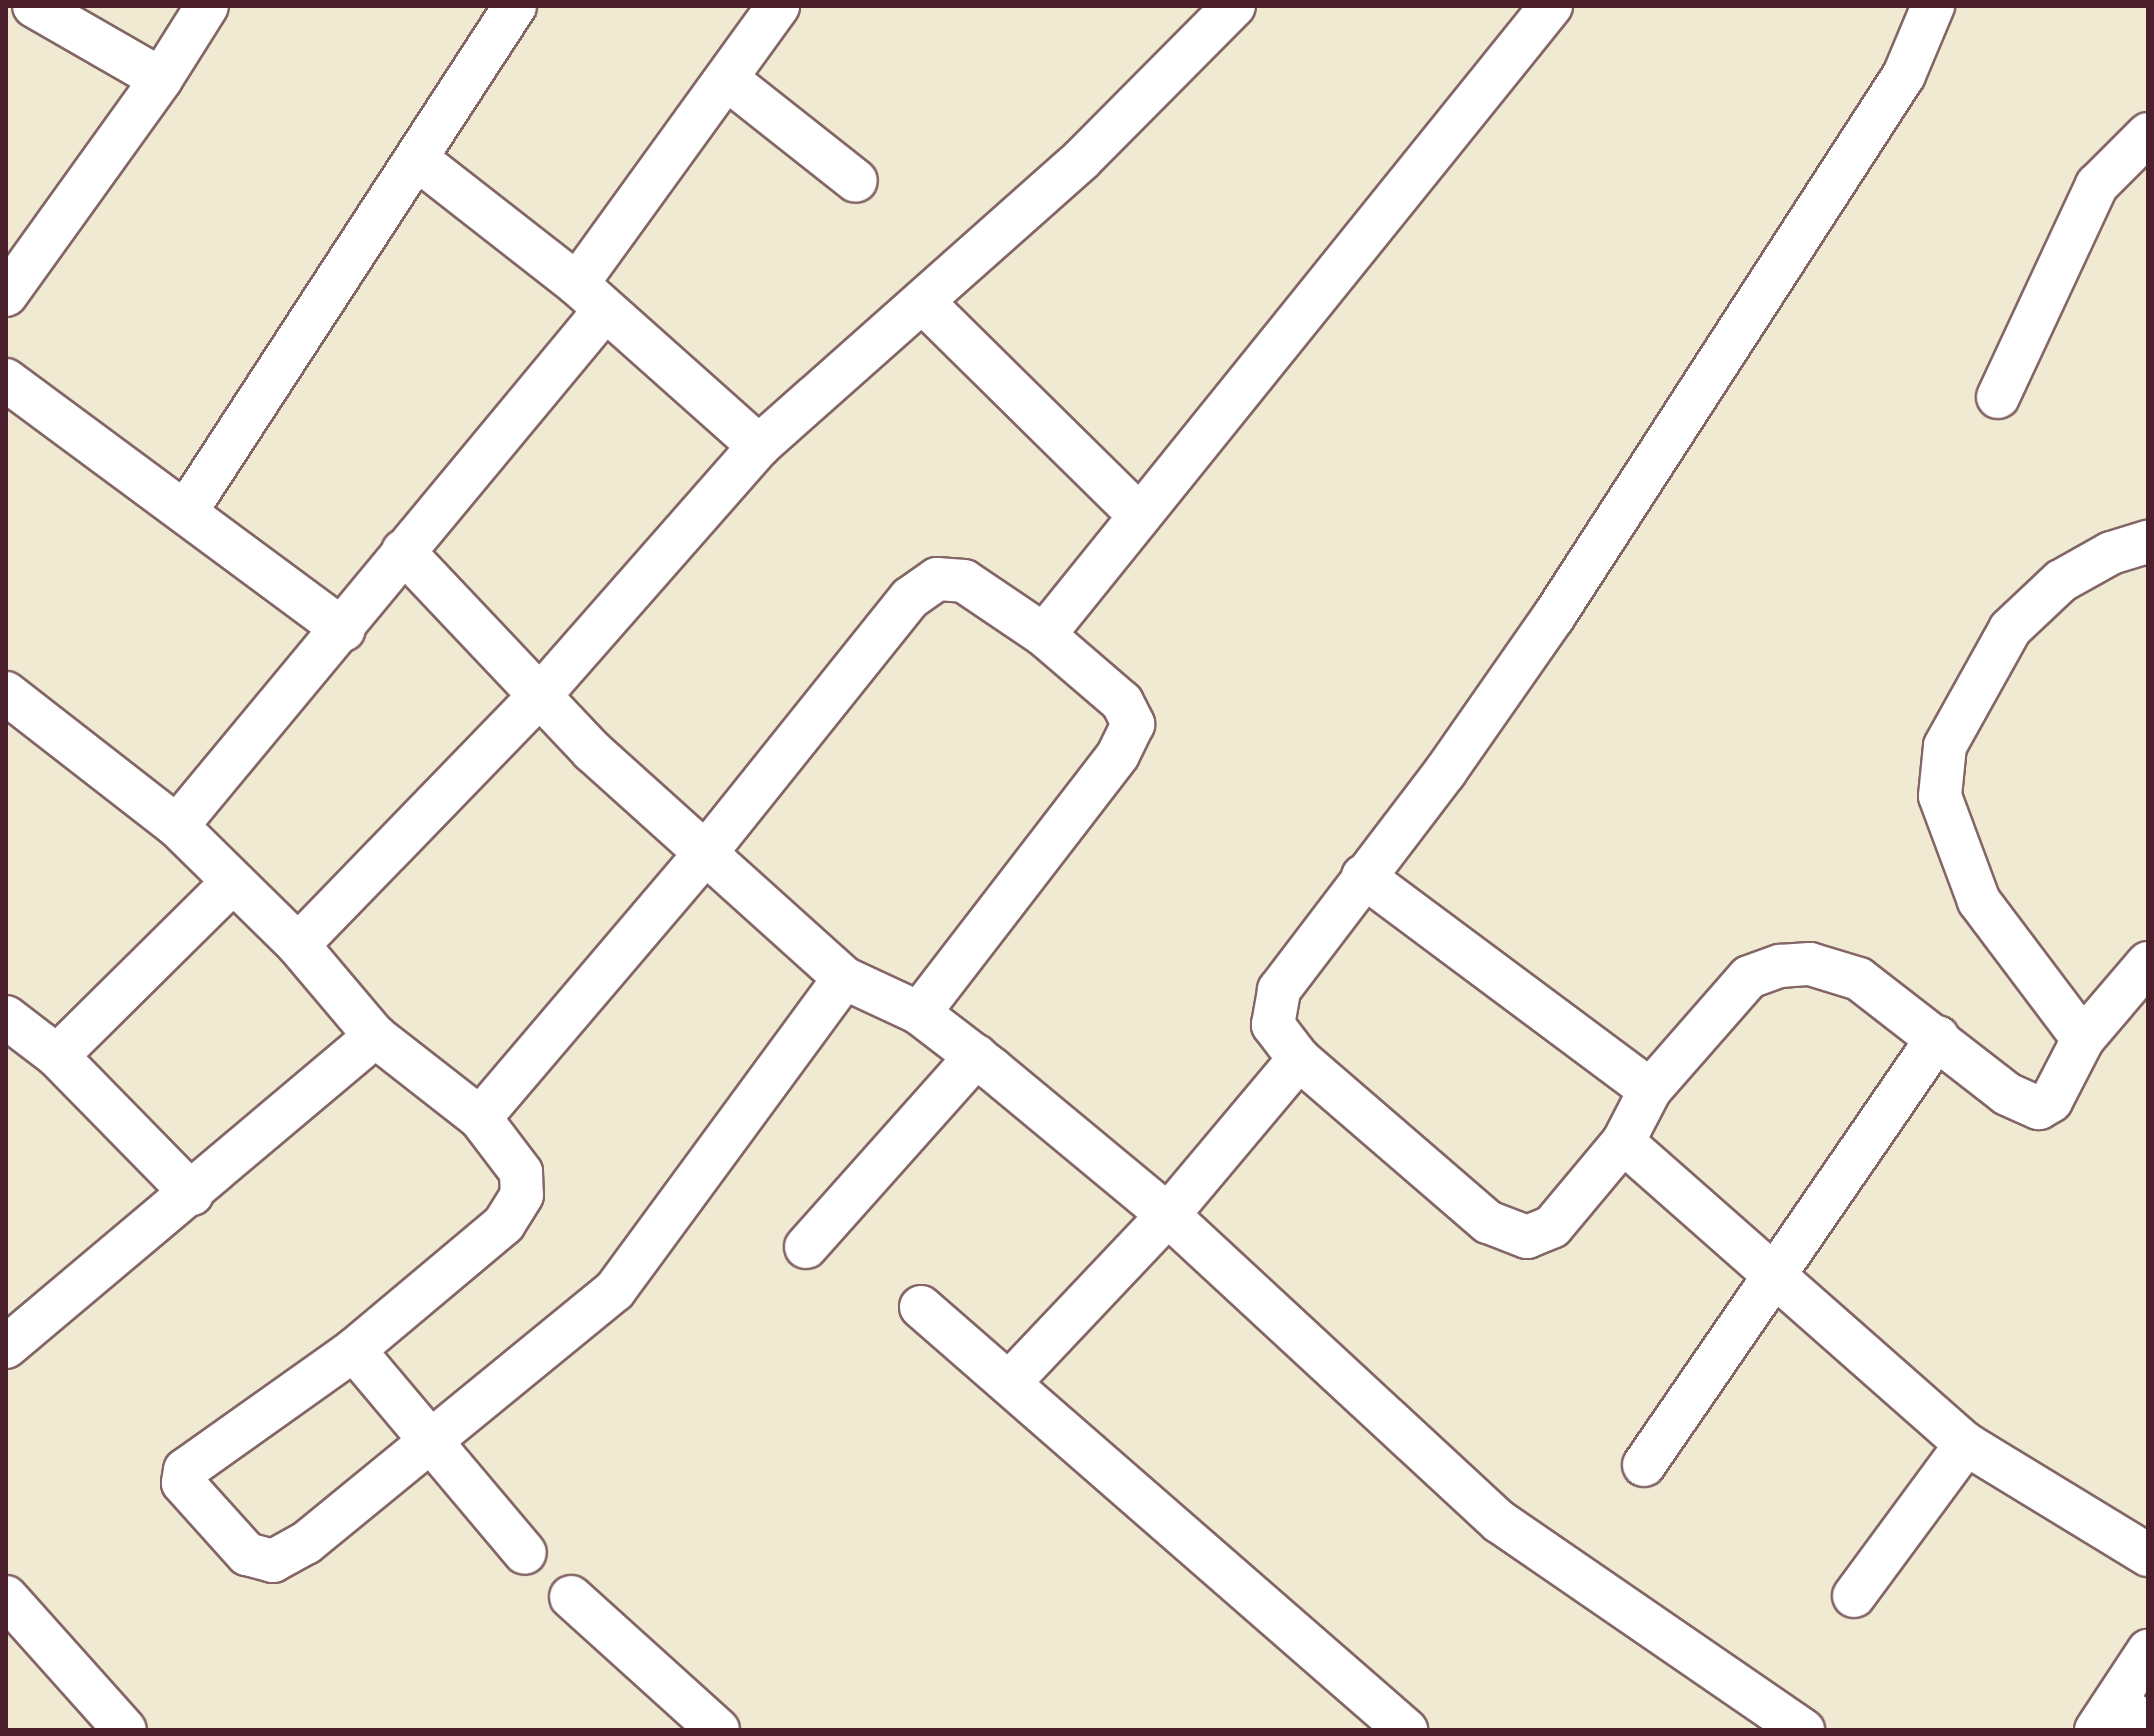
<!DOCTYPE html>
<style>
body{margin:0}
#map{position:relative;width:2154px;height:1736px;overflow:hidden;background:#f0ead3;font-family:Itim,sans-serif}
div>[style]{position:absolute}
.roads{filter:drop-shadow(2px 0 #846666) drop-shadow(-2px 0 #846666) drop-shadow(0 2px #846666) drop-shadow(0 -2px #846666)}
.minor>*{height:42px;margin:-21px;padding:0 21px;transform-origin:21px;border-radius:21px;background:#fff}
span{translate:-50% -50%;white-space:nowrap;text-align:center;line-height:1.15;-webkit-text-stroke:6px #f7f3e8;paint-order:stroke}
.frame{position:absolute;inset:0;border:8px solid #4a1f2b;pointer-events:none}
</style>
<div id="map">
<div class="roads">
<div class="minor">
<div style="left:34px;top:6px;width:146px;rotate:29.9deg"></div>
<div style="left:727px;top:79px;width:164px;rotate:38.3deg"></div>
<div style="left:417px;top:159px;width:203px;rotate:38deg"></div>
<div style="left:577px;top:284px;width:244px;rotate:41.7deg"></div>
<div style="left:759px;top:446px;width:431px;rotate:-41.6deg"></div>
<div style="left:1081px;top:160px;width:217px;rotate:-45.2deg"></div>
<div style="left:577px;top:284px;width:343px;rotate:-54.1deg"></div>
<div style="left:6px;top:295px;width:266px;rotate:-54.3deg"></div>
<div style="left:161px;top:79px;width:86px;rotate:-57.8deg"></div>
<div style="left:924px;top:303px;width:303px;rotate:44.6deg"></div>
<div style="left:6px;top:380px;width:420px;rotate:36.5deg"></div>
<div style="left:1998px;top:397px;width:234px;rotate:-65deg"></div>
<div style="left:2097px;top:185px;width:72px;rotate:-45deg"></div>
<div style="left:187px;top:510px;width:601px;rotate:-56.94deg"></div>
<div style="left:403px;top:551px;width:275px;rotate:46.6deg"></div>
<div style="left:592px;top:751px;width:339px;rotate:42deg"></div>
<div style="left:844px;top:978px;width:83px;rotate:25deg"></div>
<div style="left:919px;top:1013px;width:92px;rotate:37.5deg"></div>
<div style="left:992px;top:1069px;width:229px;rotate:39.7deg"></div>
<div style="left:1168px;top:1215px;width:452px;rotate:42.8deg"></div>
<div style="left:1500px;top:1522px;width:368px;rotate:34.5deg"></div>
<div style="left:1044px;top:635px;width:808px;rotate:-51.13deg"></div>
<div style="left:6px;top:693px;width:217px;rotate:37.9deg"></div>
<div style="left:177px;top:826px;width:170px;rotate:44.5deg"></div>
<div style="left:298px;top:945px;width:119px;rotate:49.8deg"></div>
<div style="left:375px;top:1036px;width:133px;rotate:38deg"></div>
<div style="left:480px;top:1118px;width:68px;rotate:52.8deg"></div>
<div style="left:521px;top:1172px;width:23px;rotate:88deg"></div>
<div style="left:522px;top:1195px;width:34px;rotate:122deg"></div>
<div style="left:504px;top:1224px;width:196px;rotate:140deg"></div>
<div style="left:354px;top:1350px;width:207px;rotate:144.6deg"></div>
<div style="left:185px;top:1470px;width:13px;rotate:99deg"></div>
<div style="left:183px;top:1483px;width:96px;rotate:48deg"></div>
<div style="left:247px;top:1554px;width:27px;rotate:15deg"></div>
<div style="left:273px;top:1561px;width:38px;rotate:-29deg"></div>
<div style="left:306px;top:1543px;width:399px;rotate:-39.3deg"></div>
<div style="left:615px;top:1290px;width:387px;rotate:-53.7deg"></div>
<div style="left:177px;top:826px;width:670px;rotate:-50.33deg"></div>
<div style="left:1363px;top:876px;width:358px;rotate:36.7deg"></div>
<div style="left:1650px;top:1090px;width:59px;rotate:117.4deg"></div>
<div style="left:1623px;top:1142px;width:457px;rotate:41.4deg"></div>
<div style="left:1966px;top:1444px;width:213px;rotate:31.4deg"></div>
<div style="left:298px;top:945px;width:351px;rotate:-45.9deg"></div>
<div style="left:542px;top:693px;width:329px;rotate:-48.7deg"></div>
<div style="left:6px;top:1017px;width:64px;rotate:37.4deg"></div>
<div style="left:57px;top:1056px;width:193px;rotate:45.6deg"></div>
<div style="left:2083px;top:1039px;width:173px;rotate:-127deg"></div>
<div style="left:1979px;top:901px;width:112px;rotate:-110.4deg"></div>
<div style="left:1940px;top:796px;width:50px;rotate:-84.3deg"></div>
<div style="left:1945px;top:746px;width:134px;rotate:-60.9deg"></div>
<div style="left:2010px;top:629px;width:70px;rotate:-43.3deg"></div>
<div style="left:2061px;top:581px;width:57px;rotate:-29.2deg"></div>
<div style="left:2111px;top:553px;width:39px;rotate:-17deg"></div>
<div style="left:57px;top:1056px;width:246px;rotate:-44.7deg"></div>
<div style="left:1299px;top:1059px;width:250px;rotate:40.8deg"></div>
<div style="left:1488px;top:1222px;width:42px;rotate:21deg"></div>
<div style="left:1527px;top:1237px;width:27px;rotate:-22deg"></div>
<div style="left:1552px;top:1227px;width:111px;rotate:-50.1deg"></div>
<div style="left:1650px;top:1090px;width:150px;rotate:-48.8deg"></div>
<div style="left:1749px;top:977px;width:33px;rotate:-20deg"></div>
<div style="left:1780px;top:966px;width:30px;rotate:-4deg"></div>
<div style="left:1810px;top:964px;width:51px;rotate:17deg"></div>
<div style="left:1859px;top:979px;width:187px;rotate:37.8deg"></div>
<div style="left:2007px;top:1094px;width:35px;rotate:24deg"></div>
<div style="left:2039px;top:1108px;width:14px;rotate:-30deg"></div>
<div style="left:2051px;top:1101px;width:70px;rotate:-62.7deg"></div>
<div style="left:2083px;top:1039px;width:100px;rotate:-49.5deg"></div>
<div style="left:480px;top:1118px;width:352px;rotate:-49.6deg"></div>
<div style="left:708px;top:850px;width:323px;rotate:-51.3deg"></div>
<div style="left:910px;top:598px;width:33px;rotate:-35deg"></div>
<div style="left:937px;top:579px;width:27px;rotate:4deg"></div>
<div style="left:964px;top:581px;width:97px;rotate:34deg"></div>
<div style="left:1044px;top:635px;width:103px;rotate:40.7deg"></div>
<div style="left:1122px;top:702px;width:25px;rotate:63deg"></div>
<div style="left:1133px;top:724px;width:34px;rotate:116deg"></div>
<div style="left:1118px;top:755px;width:326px;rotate:127.6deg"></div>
<div style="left:806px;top:1247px;width:256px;rotate:-48.3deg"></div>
<div style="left:921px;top:1307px;width:644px;rotate:41.09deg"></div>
<div style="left:6px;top:1347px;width:483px;rotate:-40.1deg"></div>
<div style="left:354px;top:1350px;width:265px;rotate:49.9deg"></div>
<div style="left:1009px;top:1383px;width:231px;rotate:-46.6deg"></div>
<div style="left:1168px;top:1215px;width:204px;rotate:-50deg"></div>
<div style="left:1299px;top:1059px;width:43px;rotate:-127.4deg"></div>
<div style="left:1273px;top:1025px;width:36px;rotate:-80deg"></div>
<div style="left:1279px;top:990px;width:274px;rotate:-52.7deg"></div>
<div style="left:1445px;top:772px;width:190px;rotate:-55.1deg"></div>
<div style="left:1554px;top:616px;width:644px;rotate:-57.1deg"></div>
<div style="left:1904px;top:75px;width:75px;rotate:-67.2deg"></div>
<div style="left:1644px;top:1465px;width:519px;rotate:-55.51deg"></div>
<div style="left:1854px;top:1596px;width:189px;rotate:-53.6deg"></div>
<div style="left:6px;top:1597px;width:178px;rotate:48.2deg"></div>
<div style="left:571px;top:1597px;width:198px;rotate:42.1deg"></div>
<div style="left:2116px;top:1702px;width:39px;rotate:36deg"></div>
<div style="left:2096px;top:1730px;width:95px;rotate:-56.6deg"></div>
</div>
</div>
<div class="frame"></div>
</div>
